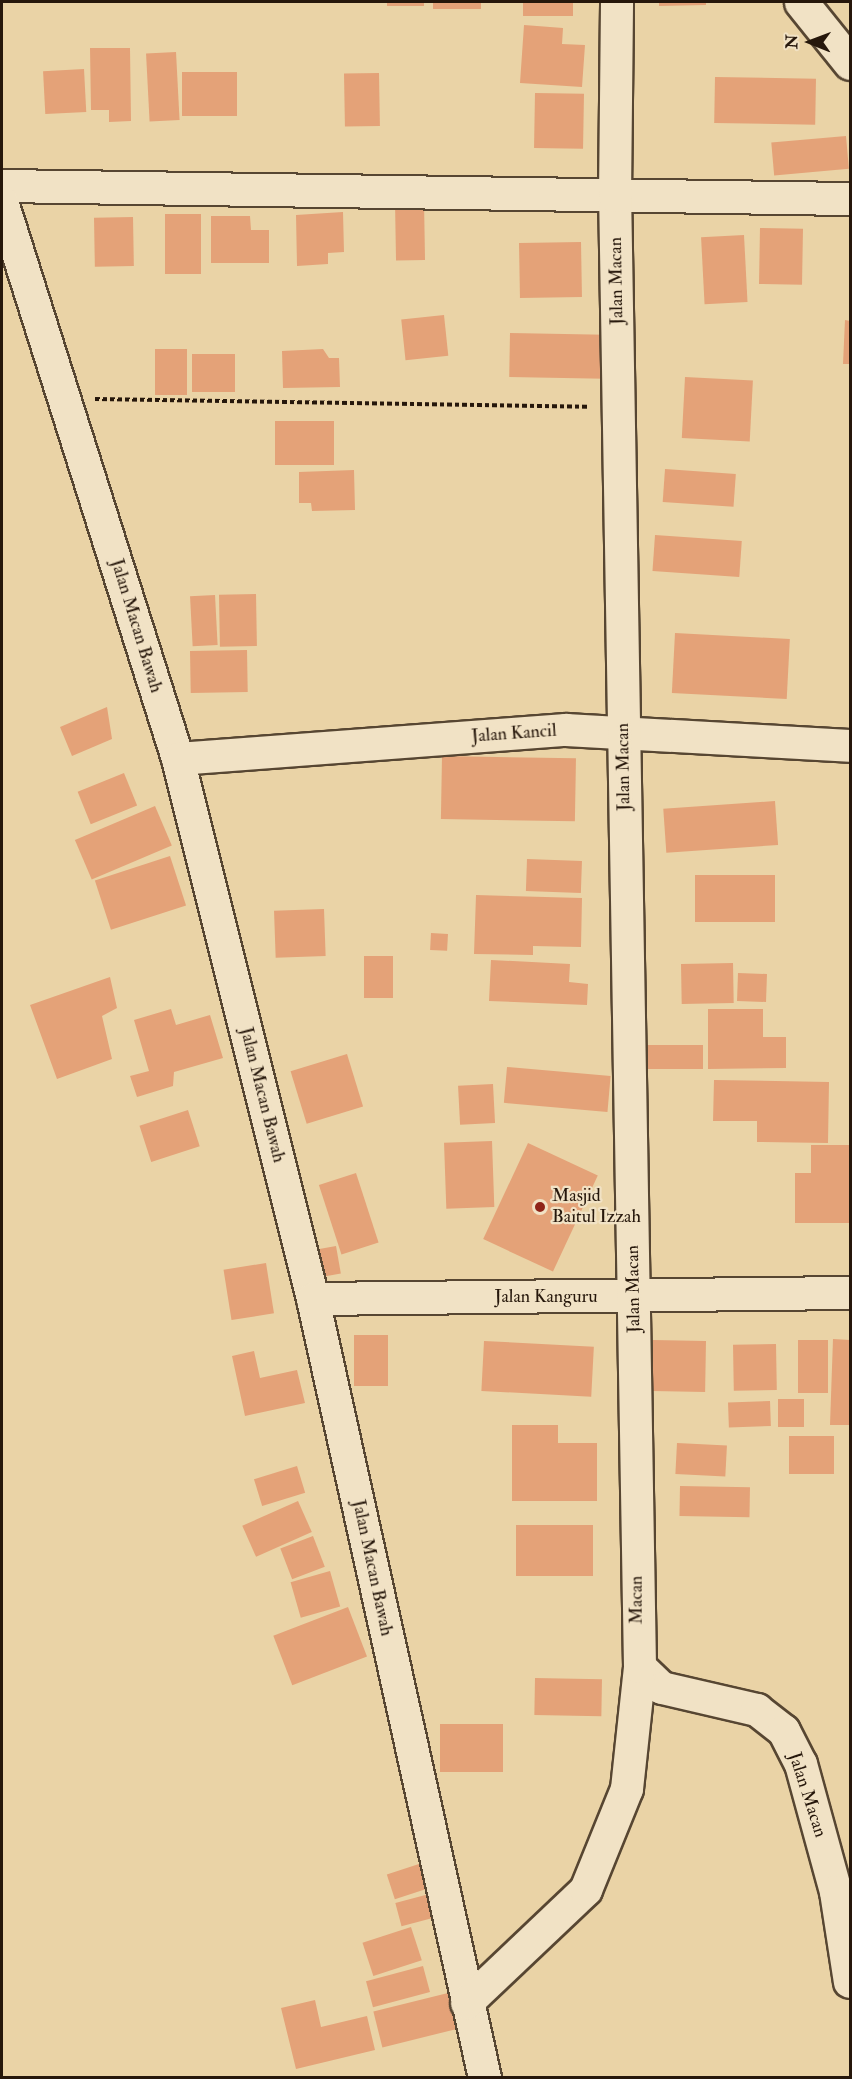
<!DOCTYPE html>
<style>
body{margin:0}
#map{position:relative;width:852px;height:2079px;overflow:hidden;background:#ead3a6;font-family:"IM FELL Double Pica",serif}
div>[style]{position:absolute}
.building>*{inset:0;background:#e4a278;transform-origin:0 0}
.path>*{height:4px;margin-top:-2px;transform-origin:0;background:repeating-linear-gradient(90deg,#26170b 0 4.5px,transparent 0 7.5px)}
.roads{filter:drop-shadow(2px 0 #574632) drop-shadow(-2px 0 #574632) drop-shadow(0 2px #574632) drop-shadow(0 -2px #574632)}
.minor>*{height:32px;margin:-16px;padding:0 16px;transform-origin:16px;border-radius:16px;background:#f1e2c5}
.tertiary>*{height:33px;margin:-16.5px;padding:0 16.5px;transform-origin:16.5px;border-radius:16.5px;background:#f1e2c5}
.dots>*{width:16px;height:16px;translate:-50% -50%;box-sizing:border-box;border:3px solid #f1e2c5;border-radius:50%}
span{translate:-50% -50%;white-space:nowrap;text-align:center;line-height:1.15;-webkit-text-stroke:4.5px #f1e2c5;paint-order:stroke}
.street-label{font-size:18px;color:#26170b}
.poi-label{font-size:18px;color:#26170b}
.left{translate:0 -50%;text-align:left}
.frame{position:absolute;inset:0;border:3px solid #26170b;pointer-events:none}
.north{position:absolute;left:780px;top:12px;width:60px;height:60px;-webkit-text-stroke:4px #f1e2c5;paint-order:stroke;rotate:271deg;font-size:16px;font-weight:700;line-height:24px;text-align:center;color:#26170b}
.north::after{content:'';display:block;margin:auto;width:21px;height:27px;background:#26170b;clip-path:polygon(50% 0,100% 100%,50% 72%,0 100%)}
</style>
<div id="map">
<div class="building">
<div style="left:387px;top:2px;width:37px;height:4px"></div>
<div style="left:433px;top:2px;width:48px;height:7px"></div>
<div style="left:523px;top:2px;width:50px;height:14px"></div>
<div style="clip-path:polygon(659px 2px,706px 2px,706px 5px,659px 6px)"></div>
<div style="clip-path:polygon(524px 25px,563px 28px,562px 44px,585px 45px,582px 87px,520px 83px)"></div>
<div style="clip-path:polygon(90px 48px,130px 48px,131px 121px,109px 122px,109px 110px,91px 110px)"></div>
<div style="left:176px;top:52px;width:68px;height:30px;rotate:87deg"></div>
<div style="left:84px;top:69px;width:43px;height:41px;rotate:87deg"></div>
<div style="left:182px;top:72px;width:55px;height:44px"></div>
<div style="left:379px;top:73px;width:53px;height:35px;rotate:89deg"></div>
<div style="left:715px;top:77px;width:101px;height:46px;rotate:1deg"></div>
<div style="left:535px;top:93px;width:49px;height:55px;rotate:1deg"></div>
<div style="left:846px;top:136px;width:33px;height:75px;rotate:85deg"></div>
<div style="left:424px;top:201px;width:59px;height:29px;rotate:89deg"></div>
<div style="clip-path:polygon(343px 212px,344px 252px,328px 253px,328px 264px,297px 266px,296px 215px)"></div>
<div style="left:165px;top:214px;width:36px;height:60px"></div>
<div style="clip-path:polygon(211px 216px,250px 216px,251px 230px,269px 230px,269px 263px,211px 263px)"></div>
<div style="left:133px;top:217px;width:49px;height:39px;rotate:89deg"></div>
<div style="left:760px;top:228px;width:43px;height:56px;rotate:1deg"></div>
<div style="left:744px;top:235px;width:67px;height:43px;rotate:87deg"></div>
<div style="left:581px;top:242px;width:55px;height:62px;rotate:89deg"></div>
<div style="left:444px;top:315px;width:41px;height:43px;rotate:84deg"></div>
<div style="clip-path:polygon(845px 320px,850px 321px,850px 364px,843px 364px)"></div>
<div style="left:510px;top:333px;width:95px;height:44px;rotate:1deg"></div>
<div style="left:155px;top:349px;width:32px;height:46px"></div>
<div style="clip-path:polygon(323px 349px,329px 358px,339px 358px,340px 387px,283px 388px,282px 351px)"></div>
<div style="left:192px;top:354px;width:43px;height:38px"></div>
<div style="left:685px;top:377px;width:68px;height:61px;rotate:3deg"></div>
<div style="left:334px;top:421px;width:44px;height:59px;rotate:90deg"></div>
<div style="left:665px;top:469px;width:71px;height:33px;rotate:4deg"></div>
<div style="clip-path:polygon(354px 470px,355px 510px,312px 511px,311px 503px,299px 503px,299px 472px)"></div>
<div style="left:655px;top:535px;width:87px;height:36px;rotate:4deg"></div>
<div style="left:256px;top:594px;width:52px;height:37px;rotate:89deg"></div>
<div style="left:215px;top:595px;width:50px;height:25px;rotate:87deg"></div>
<div style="left:675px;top:633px;width:115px;height:60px;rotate:3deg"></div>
<div style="left:247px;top:650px;width:42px;height:57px;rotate:89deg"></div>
<div style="clip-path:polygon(107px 707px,112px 739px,72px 756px,60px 727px)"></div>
<div style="left:442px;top:756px;width:134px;height:63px;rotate:1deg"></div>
<div style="left:124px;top:773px;width:35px;height:50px;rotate:68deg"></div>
<div style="left:775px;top:801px;width:44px;height:112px;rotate:86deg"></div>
<div style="left:155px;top:806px;width:43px;height:87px;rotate:67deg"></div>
<div style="left:170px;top:856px;width:52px;height:79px;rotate:72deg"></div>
<div style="left:527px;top:859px;width:55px;height:32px;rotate:2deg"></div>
<div style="left:775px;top:875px;width:47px;height:80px;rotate:90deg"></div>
<div style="clip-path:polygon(476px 895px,582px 898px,581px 947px,533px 946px,533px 955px,474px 954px)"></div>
<div style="left:324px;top:909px;width:47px;height:50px;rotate:88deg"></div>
<div style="left:431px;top:933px;width:17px;height:17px;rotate:3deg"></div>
<div style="left:393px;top:956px;width:42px;height:29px;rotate:90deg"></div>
<div style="clip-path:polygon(491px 960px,570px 964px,569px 982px,588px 984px,587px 1005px,489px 1001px)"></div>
<div style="left:733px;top:963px;width:40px;height:52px;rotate:89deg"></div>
<div style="left:738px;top:973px;width:29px;height:28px;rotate:2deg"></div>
<div style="clip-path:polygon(110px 977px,117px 1008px,102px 1016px,112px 1059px,57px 1079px,30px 1005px)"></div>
<div style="clip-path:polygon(171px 1009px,176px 1025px,210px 1015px,223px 1058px,174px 1072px,173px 1086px,137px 1097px,130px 1076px,149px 1071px,134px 1020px)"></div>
<div style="clip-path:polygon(708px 1009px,763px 1009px,763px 1037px,786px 1037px,786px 1068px,708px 1069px)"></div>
<div style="left:645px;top:1045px;width:58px;height:24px"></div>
<div style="left:347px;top:1054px;width:55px;height:59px;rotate:73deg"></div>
<div style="left:507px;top:1067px;width:104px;height:36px;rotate:5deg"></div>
<div style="clip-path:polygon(714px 1080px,829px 1082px,828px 1143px,757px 1142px,757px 1121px,713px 1121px)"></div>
<div style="left:493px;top:1084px;width:39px;height:35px;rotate:87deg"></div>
<div style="left:188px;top:1110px;width:38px;height:51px;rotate:72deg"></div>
<div style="left:492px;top:1141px;width:66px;height:48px;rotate:88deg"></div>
<div style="left:528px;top:1143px;width:77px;height:106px;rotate:25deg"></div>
<div style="clip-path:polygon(811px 1145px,850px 1145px,850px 1223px,795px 1223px,795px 1173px,811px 1173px)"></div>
<div style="left:356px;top:1173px;width:73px;height:39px;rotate:72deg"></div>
<div style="left:336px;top:1246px;width:28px;height:24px;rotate:80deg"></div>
<div style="left:266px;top:1263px;width:51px;height:43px;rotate:81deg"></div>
<div style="left:354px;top:1335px;width:34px;height:51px"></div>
<div style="clip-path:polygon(833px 1339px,850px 1340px,850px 1425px,830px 1425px)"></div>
<div style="left:653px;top:1340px;width:53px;height:51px;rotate:1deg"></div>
<div style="left:798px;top:1340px;width:30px;height:53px"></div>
<div style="left:484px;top:1341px;width:110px;height:50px;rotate:3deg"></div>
<div style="left:776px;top:1344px;width:46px;height:43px;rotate:89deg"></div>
<div style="clip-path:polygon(254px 1351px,260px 1378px,297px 1370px,305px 1403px,245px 1416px,232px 1356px)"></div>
<div style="left:778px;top:1399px;width:26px;height:28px"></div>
<div style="left:770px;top:1401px;width:25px;height:42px;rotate:88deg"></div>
<div style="clip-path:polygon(512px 1425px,558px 1425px,558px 1443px,597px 1443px,597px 1501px,512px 1501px)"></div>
<div style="left:834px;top:1436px;width:38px;height:45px;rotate:90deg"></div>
<div style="left:677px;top:1443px;width:50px;height:31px;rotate:3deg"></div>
<div style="left:297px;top:1466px;width:28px;height:45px;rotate:73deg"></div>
<div style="left:680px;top:1486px;width:70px;height:30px;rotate:1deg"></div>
<div style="left:298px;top:1501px;width:34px;height:61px;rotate:66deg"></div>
<div style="left:593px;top:1525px;width:51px;height:77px;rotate:90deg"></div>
<div style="left:313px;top:1536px;width:33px;height:35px;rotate:69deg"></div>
<div style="left:330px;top:1571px;width:37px;height:41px;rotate:74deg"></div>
<div style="left:348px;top:1607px;width:53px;height:80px;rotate:69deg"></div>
<div style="left:535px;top:1678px;width:67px;height:37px;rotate:1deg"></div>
<div style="left:440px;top:1724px;width:63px;height:48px"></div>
<div style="left:422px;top:1863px;width:26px;height:37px;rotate:72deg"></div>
<div style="left:433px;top:1893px;width:24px;height:39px;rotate:75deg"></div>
<div style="left:411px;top:1927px;width:35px;height:51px;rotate:72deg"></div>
<div style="left:423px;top:1966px;width:27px;height:59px;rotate:75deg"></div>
<div style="left:452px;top:1992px;width:37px;height:81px;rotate:76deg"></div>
<div style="clip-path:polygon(315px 2000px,321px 2027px,367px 2016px,375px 2050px,296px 2069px,281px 2008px)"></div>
</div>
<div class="path">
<div style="left:95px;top:399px;width:493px;rotate:0.9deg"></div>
</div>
<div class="roads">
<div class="minor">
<div style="left:2px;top:186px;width:848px;rotate:0.88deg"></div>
<div style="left:2px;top:202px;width:584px;rotate:72.46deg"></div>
<div style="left:178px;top:759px;width:557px;rotate:75.96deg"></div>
<div style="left:313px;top:1299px;width:798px;rotate:77.55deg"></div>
<div style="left:178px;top:759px;width:389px;rotate:-4.3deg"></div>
<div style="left:566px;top:730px;width:284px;rotate:3.2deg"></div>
<div style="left:313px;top:1299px;width:537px;rotate:-0.64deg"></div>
<div style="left:640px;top:1667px;width:30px;rotate:44deg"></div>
<div style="left:662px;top:1688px;width:98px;rotate:13deg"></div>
<div style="left:757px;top:1710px;width:34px;rotate:38deg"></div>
<div style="left:784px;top:1731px;width:37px;rotate:63deg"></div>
<div style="left:801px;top:1764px;width:133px;rotate:74.7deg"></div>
<div style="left:836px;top:1892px;width:91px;rotate:81.2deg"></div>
<div style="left:467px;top:2003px;width:164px;rotate:-43.5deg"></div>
<div style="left:586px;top:1890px;width:109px;rotate:-67.9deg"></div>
<div style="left:627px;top:1789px;width:123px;rotate:-83.9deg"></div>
<div style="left:640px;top:1667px;width:1471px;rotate:-90.97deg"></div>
<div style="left:615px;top:196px;width:194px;rotate:-89.4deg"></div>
</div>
<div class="tertiary">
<div style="left:801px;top:2px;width:78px;rotate:51.2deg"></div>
</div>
</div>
<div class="dots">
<div style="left:540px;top:1207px;background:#8f2418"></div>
</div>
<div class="street-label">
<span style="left:617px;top:281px;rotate:-91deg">Jalan Macan</span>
<span style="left:136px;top:626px;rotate:73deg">Jalan Macan Bawah</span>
<span style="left:514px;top:734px;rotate:-4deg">Jalan Kancil</span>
<span style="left:624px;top:767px;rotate:-91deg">Jalan Macan</span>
<span style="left:262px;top:1095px;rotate:76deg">Jalan Macan Bawah</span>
<span style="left:634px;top:1289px;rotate:-91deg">Jalan Macan</span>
<span style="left:546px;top:1297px">Jalan Kanguru</span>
<span style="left:372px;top:1568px;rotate:78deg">Jalan Macan Bawah</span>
<span style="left:637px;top:1600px;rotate:-90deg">Macan</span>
<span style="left:807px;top:1795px;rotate:72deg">Jalan Macan</span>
</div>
<div class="poi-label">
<span class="left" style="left:552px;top:1207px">Masjid<br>Baitul Izzah</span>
</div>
<div class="frame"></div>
<div class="north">N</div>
</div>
